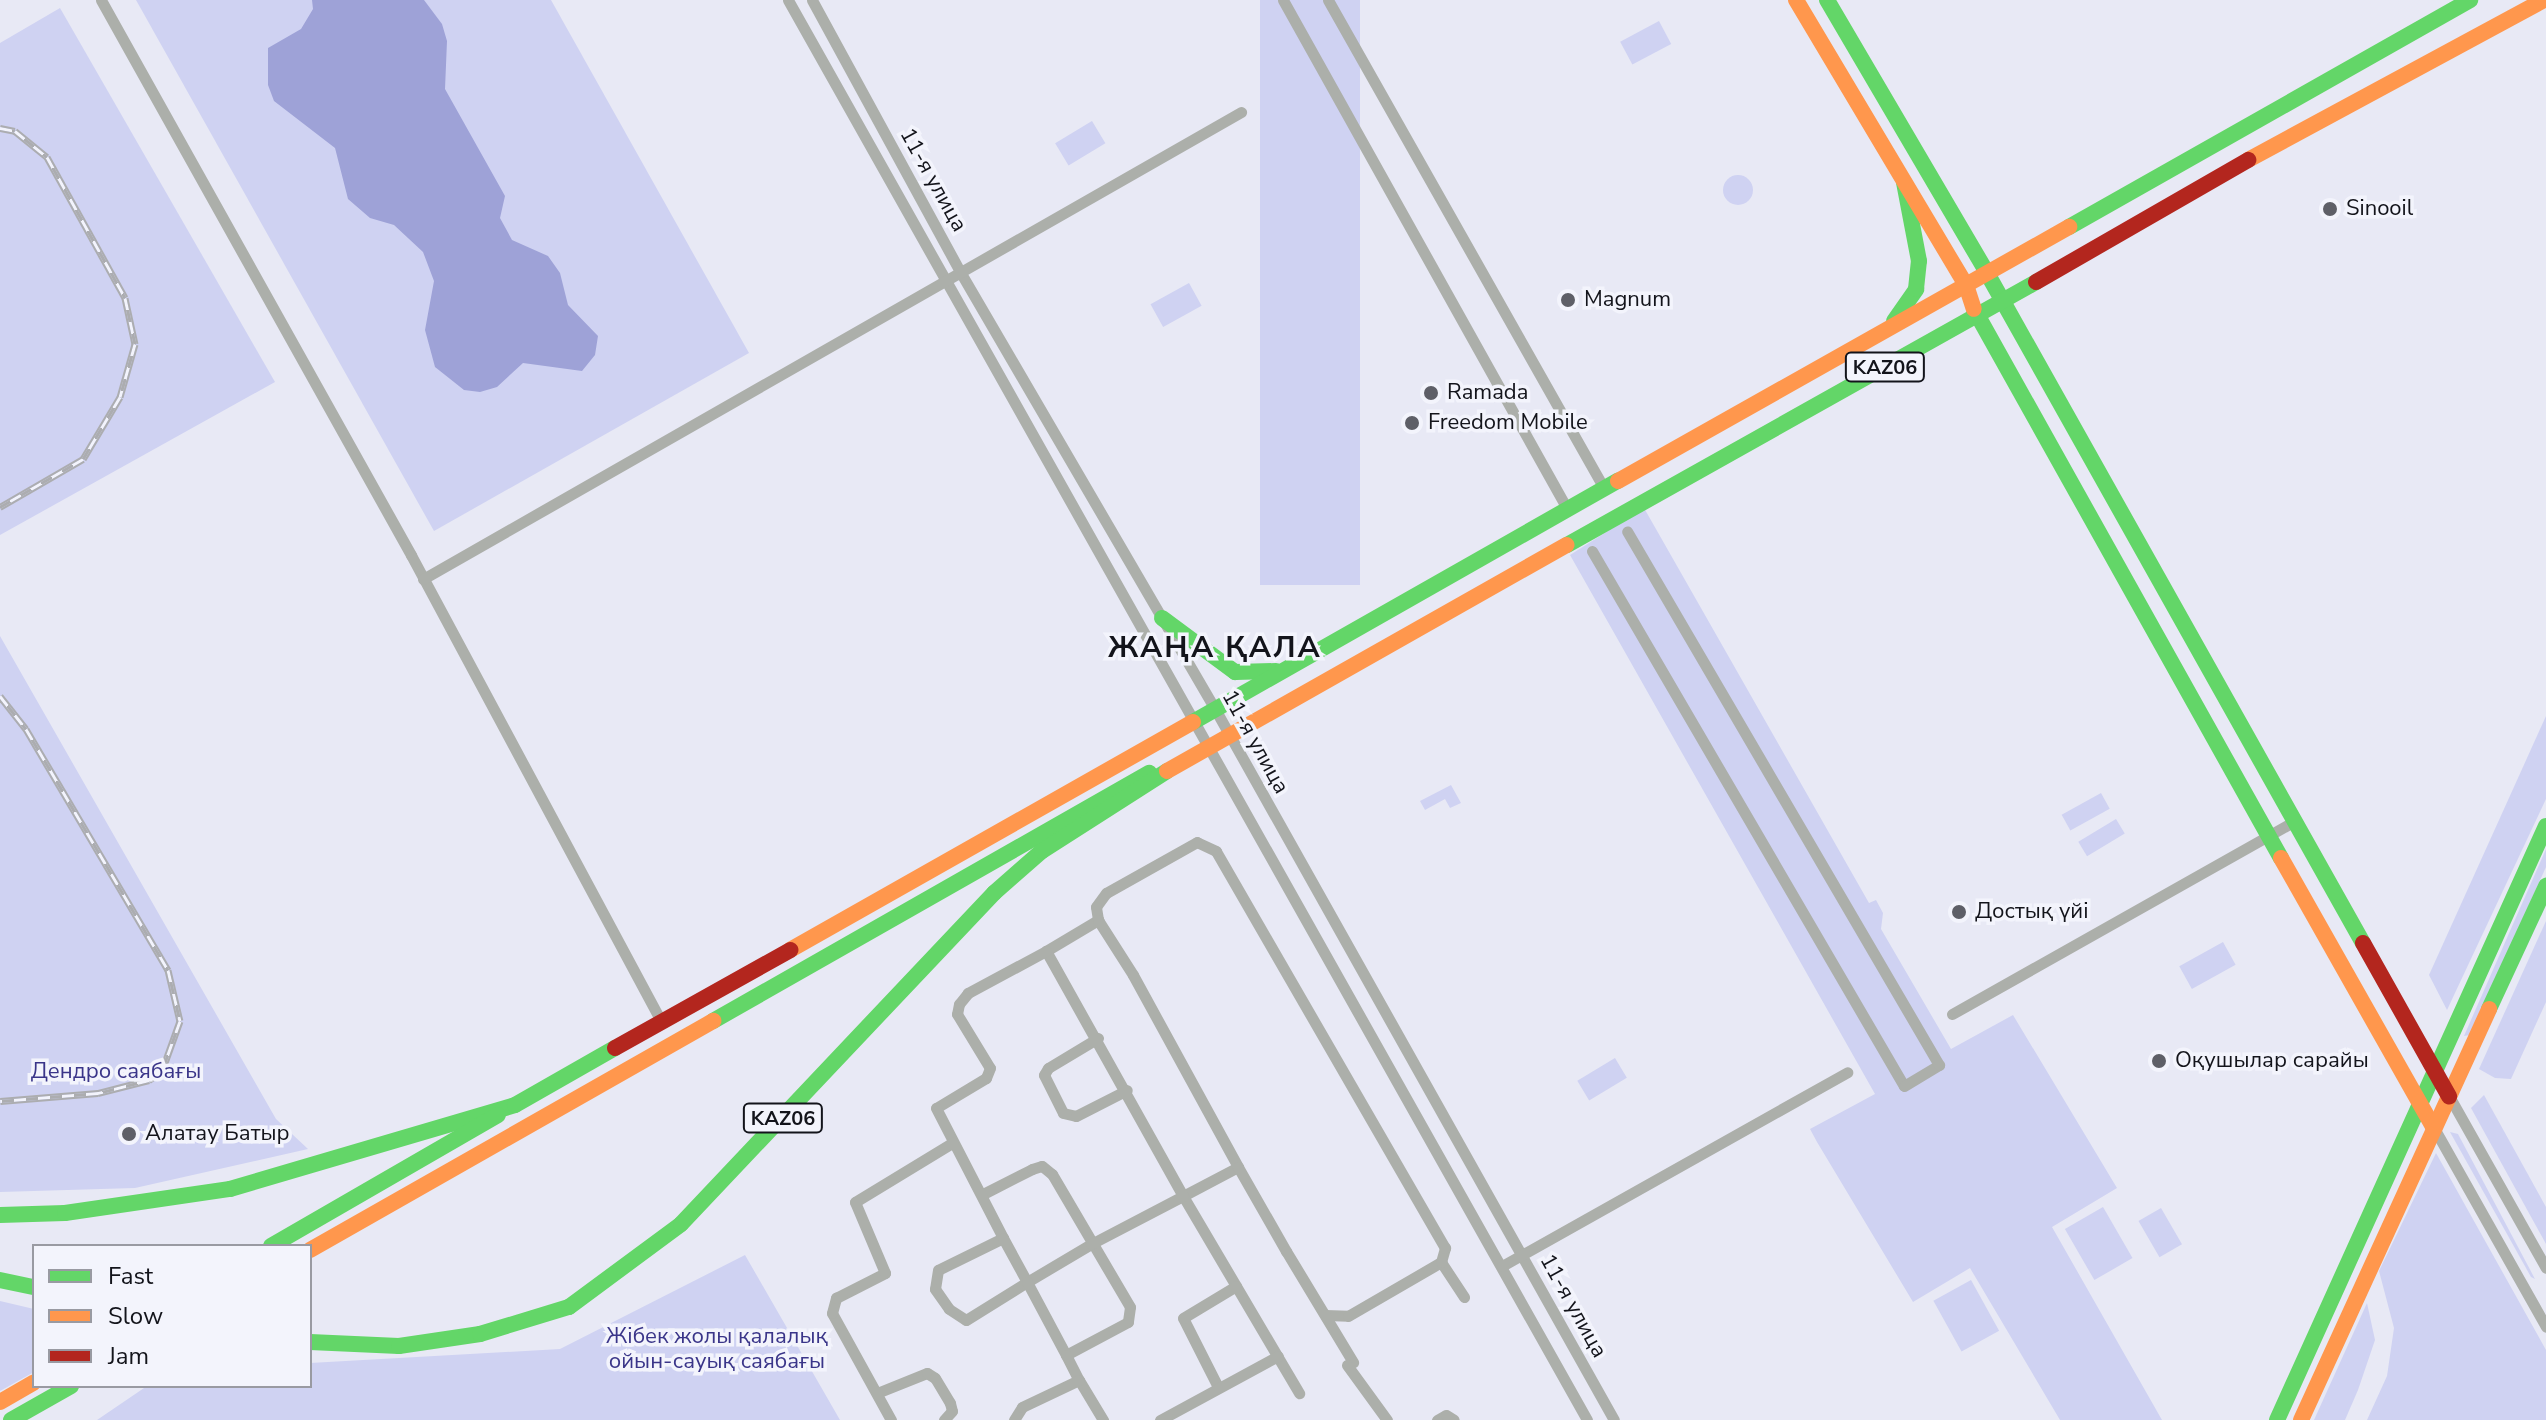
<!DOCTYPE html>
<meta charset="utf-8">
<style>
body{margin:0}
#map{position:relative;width:2546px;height:1420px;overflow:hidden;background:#e8e9f5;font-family:"Nunito Sans",sans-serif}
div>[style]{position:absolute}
.green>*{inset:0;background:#cfd2f2;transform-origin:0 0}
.round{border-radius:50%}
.water>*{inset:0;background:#9ea2d7}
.street>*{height:11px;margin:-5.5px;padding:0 5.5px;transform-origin:5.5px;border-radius:5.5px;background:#acafaa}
.fast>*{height:16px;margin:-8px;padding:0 8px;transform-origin:8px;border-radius:8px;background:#63d668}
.slow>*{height:16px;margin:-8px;padding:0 8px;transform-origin:8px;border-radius:8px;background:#ff974d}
.jam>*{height:16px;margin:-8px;padding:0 8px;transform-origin:8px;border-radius:8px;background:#b3261e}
.rail>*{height:7px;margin-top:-3.5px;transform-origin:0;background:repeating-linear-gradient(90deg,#f3f4fc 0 12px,#acadb0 0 24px);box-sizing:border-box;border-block:2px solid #acadb0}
.dots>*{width:22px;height:22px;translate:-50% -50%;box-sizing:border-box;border:4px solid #f3f4fc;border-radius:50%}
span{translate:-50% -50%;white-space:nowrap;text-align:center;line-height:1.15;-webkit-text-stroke:7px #f3f4fc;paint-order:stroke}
.shield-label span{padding:2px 6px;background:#f3f4fc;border:2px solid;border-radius:6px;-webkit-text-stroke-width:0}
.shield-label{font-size:20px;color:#13141b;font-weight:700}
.street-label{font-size:22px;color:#13141b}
.poi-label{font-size:22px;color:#13141b}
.left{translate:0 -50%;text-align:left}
.park-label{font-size:22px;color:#3a3589}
.district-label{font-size:30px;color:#13141b;font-weight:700;letter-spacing:2px}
.legend{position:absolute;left:32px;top:1244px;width:280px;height:144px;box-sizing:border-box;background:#f3f4fc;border:2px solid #999aa2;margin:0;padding:10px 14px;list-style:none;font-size:24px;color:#13141b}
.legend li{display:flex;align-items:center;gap:16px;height:40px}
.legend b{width:40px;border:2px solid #999aa2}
</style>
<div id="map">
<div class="green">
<div style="clip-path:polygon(136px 0,551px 0,749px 353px,434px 531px)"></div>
<div style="left:1260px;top:0;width:100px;height:585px"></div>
<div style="clip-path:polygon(60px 8px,275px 382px,0 535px,0 43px)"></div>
<div style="left:1659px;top:21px;width:26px;height:44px;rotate:62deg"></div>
<div style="left:1092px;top:121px;width:26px;height:43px;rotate:59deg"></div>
<div class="round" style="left:1723px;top:175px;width:30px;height:30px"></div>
<div style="left:1189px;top:283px;width:26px;height:44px;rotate:61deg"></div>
<div style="clip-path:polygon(1644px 508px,1869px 903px,1876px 900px,1883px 913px,1881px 929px,1951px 1049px,2013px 1015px,2117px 1188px,2052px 1227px,2162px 1420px,2060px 1420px,1970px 1268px,1913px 1302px,1817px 1142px,1810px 1129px,1875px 1094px,1570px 555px)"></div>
<div style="clip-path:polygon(0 636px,276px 1119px,308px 1149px,135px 1188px,0 1192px)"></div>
<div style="clip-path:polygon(2546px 716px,2546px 799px,2447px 1010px,2429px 975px)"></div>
<div style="clip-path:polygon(1451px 785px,1461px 803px,1450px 808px,1445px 799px,1425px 810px,1420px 801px)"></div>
<div style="left:2101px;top:793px;width:18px;height:45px;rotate:61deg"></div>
<div style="left:2116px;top:819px;width:17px;height:44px;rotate:59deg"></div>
<div style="clip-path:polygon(2546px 849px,2546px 867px,2470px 1035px,2464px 1036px)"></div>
<div style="clip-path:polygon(2546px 921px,2546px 1002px,2511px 1079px,2495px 1078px,2479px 1069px)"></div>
<div style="left:2223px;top:942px;width:26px;height:50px;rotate:61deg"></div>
<div style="left:1615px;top:1058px;width:23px;height:44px;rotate:59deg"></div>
<div style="clip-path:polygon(2484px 1095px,2546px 1207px,2546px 1244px,2471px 1108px)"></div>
<div style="clip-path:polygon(2450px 1132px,2458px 1134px,2535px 1279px,2531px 1277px)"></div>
<div style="clip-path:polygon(2436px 1153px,2546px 1350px,2546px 1420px,2367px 1420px,2387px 1376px,2394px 1328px,2379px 1271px)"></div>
<div style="left:2103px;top:1207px;width:59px;height:44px;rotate:60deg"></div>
<div style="left:2161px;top:1208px;width:42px;height:26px;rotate:60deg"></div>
<div style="clip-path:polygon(745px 1255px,840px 1420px,97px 1420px,147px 1386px,310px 1386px,310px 1363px,560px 1349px)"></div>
<div style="left:1971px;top:1280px;width:58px;height:43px;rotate:61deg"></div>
<div style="clip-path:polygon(0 1301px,34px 1309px,34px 1372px,0 1391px)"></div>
<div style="clip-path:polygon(2367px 1303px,2375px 1340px,2358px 1390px,2345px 1420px,2314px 1420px)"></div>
</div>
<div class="water">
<div style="clip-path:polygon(312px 0,424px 0,442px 24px,447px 41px,445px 89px,505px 196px,500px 218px,512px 240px,548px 256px,560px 273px,568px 305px,598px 336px,595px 355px,582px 371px,523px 363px,497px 387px,480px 392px,464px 390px,435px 367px,425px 330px,434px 281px,423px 252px,394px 225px,370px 218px,348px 199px,335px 148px,274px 101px,268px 85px,268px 48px,301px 29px,313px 9px)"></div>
</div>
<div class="street">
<div style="left:101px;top:0;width:636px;rotate:60.81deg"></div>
<div style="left:411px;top:555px;width:531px;rotate:61.79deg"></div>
<div style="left:788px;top:0;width:1629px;rotate:60.63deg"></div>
<div style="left:812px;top:0;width:313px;rotate:61.4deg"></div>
<div style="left:962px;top:275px;width:502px;rotate:59.76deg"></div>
<div style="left:1215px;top:709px;width:815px;rotate:60.7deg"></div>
<div style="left:1283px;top:0;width:578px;rotate:60.82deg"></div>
<div style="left:1328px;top:0;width:555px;rotate:60.52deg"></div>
<div style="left:1592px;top:551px;width:619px;rotate:59.75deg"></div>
<div style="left:1904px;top:1086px;width:41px;rotate:-31deg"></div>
<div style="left:1939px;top:1065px;width:618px;rotate:-120.3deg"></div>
<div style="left:423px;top:579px;width:942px;rotate:-29.72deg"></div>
<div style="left:1046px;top:951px;width:61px;rotate:-30.8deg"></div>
<div style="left:1952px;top:1014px;width:394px;rotate:-29.4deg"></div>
<div style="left:1098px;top:1038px;width:58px;rotate:149deg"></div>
<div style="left:1048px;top:1068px;width:8px;rotate:120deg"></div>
<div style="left:1044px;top:1075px;width:42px;rotate:63.4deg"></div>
<div style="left:1063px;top:1113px;width:13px;rotate:13deg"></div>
<div style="left:1076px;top:1116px;width:57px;rotate:-27deg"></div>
<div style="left:2449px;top:1096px;width:197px;rotate:60.6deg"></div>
<div style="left:2434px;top:1128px;width:228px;rotate:60.6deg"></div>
<div style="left:1238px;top:1167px;width:62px;rotate:152.2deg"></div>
<div style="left:1183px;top:1196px;width:229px;rotate:59.5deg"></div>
<div style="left:983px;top:1194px;width:55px;rotate:-27deg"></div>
<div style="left:1032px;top:1169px;width:10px;rotate:-17deg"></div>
<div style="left:1042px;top:1166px;width:13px;rotate:39deg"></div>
<div style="left:1052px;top:1174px;width:154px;rotate:59.6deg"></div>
<div style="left:1130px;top:1307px;width:15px;rotate:98deg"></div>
<div style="left:1128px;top:1322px;width:70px;rotate:152deg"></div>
<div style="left:1003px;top:1238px;width:72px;rotate:153.8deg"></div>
<div style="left:938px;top:1270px;width:19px;rotate:99deg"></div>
<div style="left:935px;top:1289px;width:24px;rotate:55deg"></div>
<div style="left:949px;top:1309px;width:20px;rotate:33deg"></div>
<div style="left:966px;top:1320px;width:72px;rotate:-31.9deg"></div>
<div style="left:1027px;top:1282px;width:74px;rotate:-30.7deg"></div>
<div style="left:1091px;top:1244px;width:104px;rotate:-27.6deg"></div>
<div style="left:1183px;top:1196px;width:281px;rotate:-119.2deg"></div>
<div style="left:1046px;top:951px;width:89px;rotate:151.7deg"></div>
<div style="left:968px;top:993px;width:14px;rotate:129deg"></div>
<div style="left:959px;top:1004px;width:10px;rotate:101deg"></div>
<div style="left:957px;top:1014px;width:63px;rotate:58.6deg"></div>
<div style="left:990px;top:1068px;width:11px;rotate:112deg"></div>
<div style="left:986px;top:1078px;width:58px;rotate:149deg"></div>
<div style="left:936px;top:1108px;width:146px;rotate:62.7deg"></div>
<div style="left:1003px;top:1238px;width:50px;rotate:61.4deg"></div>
<div style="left:1027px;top:1282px;width:83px;rotate:61.9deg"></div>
<div style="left:1066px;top:1355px;width:28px;rotate:63deg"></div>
<div style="left:1079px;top:1380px;width:47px;rotate:59deg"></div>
<div style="left:1441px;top:1262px;width:42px;rotate:56.7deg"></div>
<div style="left:1502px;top:1266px;width:396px;rotate:-29.3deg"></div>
<div style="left:1325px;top:1315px;width:23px;rotate:2deg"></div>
<div style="left:1348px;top:1316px;width:108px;rotate:-30.1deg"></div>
<div style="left:1441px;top:1262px;width:15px;rotate:-74deg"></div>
<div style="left:1445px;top:1248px;width:458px;rotate:-120deg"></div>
<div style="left:1216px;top:851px;width:21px;rotate:-155deg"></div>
<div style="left:1197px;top:842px;width:104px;rotate:150.7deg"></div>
<div style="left:1106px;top:893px;width:17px;rotate:126deg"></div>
<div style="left:1096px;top:907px;width:13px;rotate:81deg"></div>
<div style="left:1098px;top:920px;width:65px;rotate:57.5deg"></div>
<div style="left:1133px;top:975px;width:219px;rotate:61.3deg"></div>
<div style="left:1238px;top:1167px;width:97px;rotate:60.3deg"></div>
<div style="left:1286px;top:1251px;width:130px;rotate:58.9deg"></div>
<div style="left:1347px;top:1365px;width:68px;rotate:54deg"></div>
<div style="left:1218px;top:1387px;width:77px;rotate:-116.9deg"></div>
<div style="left:1183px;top:1318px;width:62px;rotate:-31.1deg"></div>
<div style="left:877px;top:1393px;width:54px;rotate:-21.8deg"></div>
<div style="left:927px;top:1373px;width:9px;rotate:32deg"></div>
<div style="left:935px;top:1378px;width:29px;rotate:59deg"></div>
<div style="left:950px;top:1403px;width:8px;rotate:76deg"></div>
<div style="left:952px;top:1411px;width:12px;rotate:132deg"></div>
<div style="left:891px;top:1420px;width:122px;rotate:-118.9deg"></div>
<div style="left:832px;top:1313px;width:16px;rotate:-75deg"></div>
<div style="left:836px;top:1298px;width:55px;rotate:-27deg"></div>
<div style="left:885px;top:1273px;width:77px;rotate:-112.9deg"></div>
<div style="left:855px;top:1202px;width:114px;rotate:-31.3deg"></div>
<div style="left:1014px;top:1420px;width:15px;rotate:-58deg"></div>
<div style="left:1022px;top:1407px;width:63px;rotate:-25.3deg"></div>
<div style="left:1160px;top:1420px;width:134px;rotate:-28.5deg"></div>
<div style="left:1437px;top:1420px;width:10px;rotate:-29deg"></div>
<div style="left:1446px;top:1415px;width:9px;rotate:32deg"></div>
</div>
<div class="fast">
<div style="left:1827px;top:0;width:316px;rotate:59.6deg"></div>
<div style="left:1987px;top:273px;width:768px;rotate:60.7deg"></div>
<div style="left:2069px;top:227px;width:461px;rotate:-29.5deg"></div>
<div style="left:1974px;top:309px;width:629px;rotate:60.79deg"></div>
<div style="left:1894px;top:321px;width:39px;rotate:-55deg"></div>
<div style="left:1916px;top:289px;width:28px;rotate:-84deg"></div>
<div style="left:1919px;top:261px;width:80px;rotate:-100.8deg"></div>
<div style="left:1567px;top:545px;width:538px;rotate:-29.28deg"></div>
<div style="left:1162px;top:618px;width:91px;rotate:36.5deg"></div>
<div style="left:1235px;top:672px;width:41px;rotate:-1.4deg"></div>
<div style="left:1193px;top:722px;width:489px;rotate:-29.6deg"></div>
<div style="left:2489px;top:1009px;width:136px;rotate:-65.1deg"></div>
<div style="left:713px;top:1021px;width:502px;rotate:-29.63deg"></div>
<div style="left:0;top:1215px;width:65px;rotate:-1.8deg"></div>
<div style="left:65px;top:1213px;width:167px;rotate:-8.3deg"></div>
<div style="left:230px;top:1189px;width:297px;rotate:-16.4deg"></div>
<div style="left:515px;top:1105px;width:115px;rotate:-29.7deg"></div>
<div style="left:271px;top:1246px;width:262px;rotate:-30deg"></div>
<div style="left:0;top:1280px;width:35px;rotate:12deg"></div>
<div style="left:310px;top:1342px;width:89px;rotate:2.6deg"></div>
<div style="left:399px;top:1346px;width:82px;rotate:-8.4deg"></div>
<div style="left:480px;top:1334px;width:93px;rotate:-16.9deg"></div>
<div style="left:569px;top:1307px;width:139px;rotate:-36.5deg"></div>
<div style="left:681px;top:1224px;width:456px;rotate:-46.6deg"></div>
<div style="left:994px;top:893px;width:64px;rotate:-41.2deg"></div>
<div style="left:1042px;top:851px;width:148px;rotate:-32.6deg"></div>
<div style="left:11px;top:1420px;width:69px;rotate:-29.5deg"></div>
<div style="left:2277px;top:1420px;width:652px;rotate:-65.64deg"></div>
</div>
<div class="slow">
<div style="left:1796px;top:0;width:332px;rotate:59.2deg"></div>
<div style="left:1966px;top:285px;width:25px;rotate:72deg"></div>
<div style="left:2248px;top:160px;width:336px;rotate:-28.4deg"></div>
<div style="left:1618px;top:481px;width:518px;rotate:-29.39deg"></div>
<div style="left:1167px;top:771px;width:459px;rotate:-29.5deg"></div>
<div style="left:2281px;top:858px;width:310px;rotate:60.5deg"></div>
<div style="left:790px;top:950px;width:463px;rotate:-29.5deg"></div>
<div style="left:310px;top:1250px;width:464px;rotate:-29.6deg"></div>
<div style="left:0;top:1402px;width:39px;rotate:-30deg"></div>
<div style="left:2301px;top:1420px;width:452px;rotate:-65.4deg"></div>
</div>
<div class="jam">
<div style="left:2036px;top:282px;width:245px;rotate:-29.9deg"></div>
<div style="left:2363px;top:943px;width:176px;rotate:60.7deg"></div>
<div style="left:615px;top:1048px;width:201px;rotate:-29.2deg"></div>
</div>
<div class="rail">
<div style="left:0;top:128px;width:15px;rotate:11deg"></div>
<div style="left:15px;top:131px;width:41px;rotate:39.1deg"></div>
<div style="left:47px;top:157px;width:161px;rotate:61deg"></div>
<div style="left:125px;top:298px;width:47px;rotate:77.7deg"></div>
<div style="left:135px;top:344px;width:55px;rotate:105.8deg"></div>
<div style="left:120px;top:397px;width:72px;rotate:120.8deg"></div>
<div style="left:83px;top:459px;width:96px;rotate:150deg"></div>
<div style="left:0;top:696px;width:42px;rotate:51.8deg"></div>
<div style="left:26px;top:729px;width:280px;rotate:59.5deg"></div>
<div style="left:168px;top:970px;width:52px;rotate:76.8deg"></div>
<div style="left:180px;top:1021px;width:53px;rotate:109.8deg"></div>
<div style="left:162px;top:1071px;width:16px;rotate:145deg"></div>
<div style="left:149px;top:1080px;width:53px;rotate:165.7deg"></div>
<div style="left:98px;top:1093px;width:98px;rotate:175.3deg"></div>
</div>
<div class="dots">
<div style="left:2330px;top:209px;background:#5e5f67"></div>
<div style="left:1568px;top:300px;background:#5e5f67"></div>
<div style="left:1431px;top:393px;background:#5e5f67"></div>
<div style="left:1412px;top:423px;background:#5e5f67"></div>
<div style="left:1959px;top:912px;background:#5e5f67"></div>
<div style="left:2159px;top:1061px;background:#5e5f67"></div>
<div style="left:129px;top:1134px;background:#5e5f67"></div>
</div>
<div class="shield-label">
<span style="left:1885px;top:367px">KАZ06</span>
<span style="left:783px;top:1118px">KАZ06</span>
</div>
<div class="street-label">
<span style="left:933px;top:180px;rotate:61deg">11-я улица</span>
<span style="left:1255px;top:742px;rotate:61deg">11-я улица</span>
<span style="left:1573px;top:1306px;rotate:61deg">11-я улица</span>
</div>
<div class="poi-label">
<span class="left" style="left:2346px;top:209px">Sinooil</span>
<span class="left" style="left:1584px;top:300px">Magnum</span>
<span class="left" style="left:1447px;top:393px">Ramada</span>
<span class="left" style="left:1428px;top:423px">Freedom Mobile</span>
<span class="left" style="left:1975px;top:912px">Достық үйі</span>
<span class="left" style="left:2175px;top:1061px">Оқушылар сарайы</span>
<span class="left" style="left:145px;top:1134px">Алатау Батыр</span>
</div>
<div class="park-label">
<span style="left:116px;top:1072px">Дендро саябағы</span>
<span style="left:717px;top:1349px">Жібек жолы қалалық<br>ойын-сауық саябағы</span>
</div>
<div class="district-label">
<span style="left:1215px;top:648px">ЖАҢА ҚАЛА</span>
</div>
<ul class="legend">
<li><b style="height:10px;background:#63d668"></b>Fast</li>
<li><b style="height:10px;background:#ff974d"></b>Slow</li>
<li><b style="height:10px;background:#b3261e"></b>Jam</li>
</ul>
</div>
